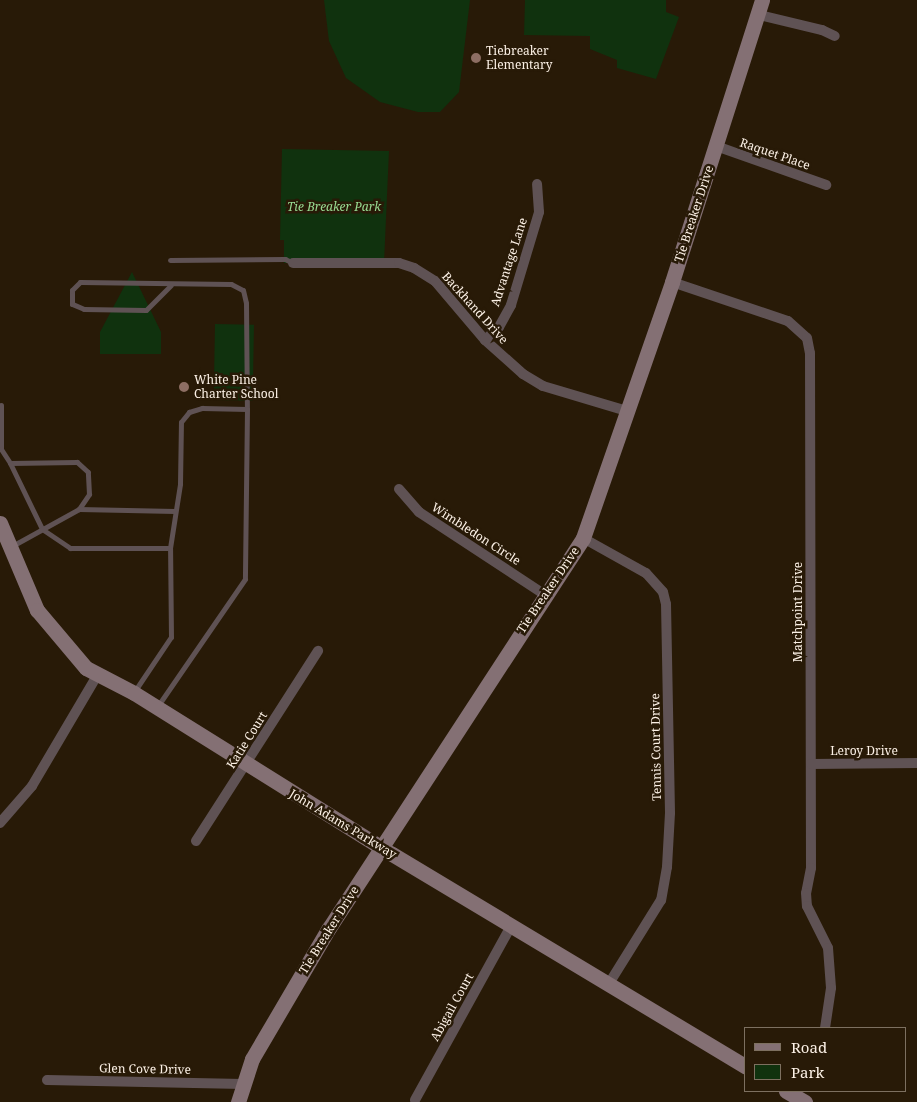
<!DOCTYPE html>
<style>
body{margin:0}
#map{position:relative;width:917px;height:1102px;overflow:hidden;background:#281a07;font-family:"Noto Serif",serif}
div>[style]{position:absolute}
.green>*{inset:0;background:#10320e;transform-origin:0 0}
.lane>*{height:5px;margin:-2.5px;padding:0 2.5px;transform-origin:2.5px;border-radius:2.5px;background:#5f5254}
.street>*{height:10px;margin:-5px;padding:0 5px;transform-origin:5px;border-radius:5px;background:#5f5254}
.secondary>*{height:15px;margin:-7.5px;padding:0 7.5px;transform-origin:7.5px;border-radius:7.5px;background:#847074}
.dots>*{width:14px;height:14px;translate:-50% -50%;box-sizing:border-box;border:2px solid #281a07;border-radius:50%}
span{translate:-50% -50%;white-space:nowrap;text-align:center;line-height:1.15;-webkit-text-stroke:5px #281a07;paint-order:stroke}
.poi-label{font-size:12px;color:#fcf1e6}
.left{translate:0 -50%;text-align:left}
.street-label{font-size:12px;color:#fcf1e6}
.park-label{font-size:12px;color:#98da92;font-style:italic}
.legend{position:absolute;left:744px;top:1027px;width:162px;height:65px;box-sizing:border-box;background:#281a07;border:1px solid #7d7060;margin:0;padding:6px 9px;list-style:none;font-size:15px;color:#fcf1e6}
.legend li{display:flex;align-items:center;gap:10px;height:25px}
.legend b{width:25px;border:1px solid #7d7060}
</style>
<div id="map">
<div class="green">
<div style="clip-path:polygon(324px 0,470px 0,459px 92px,440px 112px,418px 112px,380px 102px,346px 78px,329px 41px)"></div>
<div style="clip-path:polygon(525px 0,666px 0,666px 12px,679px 17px,656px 79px,617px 68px,617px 60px,590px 49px,590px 36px,524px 35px)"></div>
<div style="clip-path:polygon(282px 149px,389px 151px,384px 263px,284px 263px,284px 240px,280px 240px)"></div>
<div style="clip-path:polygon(132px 272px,161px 332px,161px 354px,100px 354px,100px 332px)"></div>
<div style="left:215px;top:324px;width:39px;height:76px;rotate:1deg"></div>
</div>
<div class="lane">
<div style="left:170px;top:260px;width:115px;rotate:-0.5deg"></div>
<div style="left:285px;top:259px;width:9px;rotate:27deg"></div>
<div style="left:171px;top:285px;width:35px;rotate:135deg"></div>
<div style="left:146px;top:310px;width:62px;rotate:-179.1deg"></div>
<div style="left:84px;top:309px;width:13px;rotate:-157deg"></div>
<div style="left:72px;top:304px;width:14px;rotate:-90deg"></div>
<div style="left:72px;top:290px;width:11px;rotate:-45deg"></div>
<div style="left:80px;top:282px;width:151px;rotate:0.8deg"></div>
<div style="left:231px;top:284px;width:13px;rotate:27deg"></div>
<div style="left:243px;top:290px;width:13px;rotate:77deg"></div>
<div style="left:246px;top:303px;width:106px;rotate:89.5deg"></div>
<div style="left:1px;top:405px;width:44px;rotate:90deg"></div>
<div style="left:1px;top:449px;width:17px;rotate:57deg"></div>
<div style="left:79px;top:509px;width:18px;rotate:-56deg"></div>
<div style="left:89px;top:494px;width:22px;rotate:-93deg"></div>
<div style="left:88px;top:472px;width:15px;rotate:-138deg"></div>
<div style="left:77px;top:462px;width:67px;rotate:179.1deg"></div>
<div style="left:10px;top:463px;width:73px;rotate:64.1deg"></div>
<div style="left:42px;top:529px;width:34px;rotate:34deg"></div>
<div style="left:70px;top:548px;width:100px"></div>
<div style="left:12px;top:546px;width:77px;rotate:-28.9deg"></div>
<div style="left:79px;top:509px;width:96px;rotate:1.2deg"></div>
<div style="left:134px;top:692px;width:66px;rotate:-56.1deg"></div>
<div style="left:171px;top:637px;width:89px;rotate:-90.6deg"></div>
<div style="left:170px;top:548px;width:65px;rotate:-81.1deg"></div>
<div style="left:180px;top:484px;width:62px;rotate:-89.1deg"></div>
<div style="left:181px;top:422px;width:13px;rotate:-51deg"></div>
<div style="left:189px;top:412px;width:14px;rotate:-17deg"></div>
<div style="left:202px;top:408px;width:45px;rotate:1.3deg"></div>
<div style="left:247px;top:409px;width:170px;rotate:90.7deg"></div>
<div style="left:245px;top:579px;width:155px;rotate:124.5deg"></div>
</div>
<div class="street">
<div style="left:759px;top:15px;width:65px;rotate:13.4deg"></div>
<div style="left:822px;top:30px;width:14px;rotate:25deg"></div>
<div style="left:716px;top:146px;width:117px;rotate:19.5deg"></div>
<div style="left:293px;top:263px;width:106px"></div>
<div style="left:399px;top:263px;width:16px;rotate:18deg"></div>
<div style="left:414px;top:268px;width:25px;rotate:32deg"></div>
<div style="left:435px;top:281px;width:77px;rotate:49.7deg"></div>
<div style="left:485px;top:340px;width:51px;rotate:41.8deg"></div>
<div style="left:523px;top:374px;width:23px;rotate:31deg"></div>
<div style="left:543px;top:386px;width:88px;rotate:16.6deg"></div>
<div style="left:672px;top:282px;width:122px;rotate:18.6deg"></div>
<div style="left:788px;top:321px;width:25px;rotate:42deg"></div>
<div style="left:807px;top:338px;width:15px;rotate:79deg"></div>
<div style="left:810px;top:353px;width:515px;rotate:89.89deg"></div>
<div style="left:811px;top:868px;width:25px;rotate:101deg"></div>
<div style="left:806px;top:893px;width:13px;rotate:86deg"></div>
<div style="left:807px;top:906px;width:47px;rotate:63.4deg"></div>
<div style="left:828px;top:948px;width:40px;rotate:85.7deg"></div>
<div style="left:831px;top:988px;width:40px;rotate:98.5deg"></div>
<div style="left:485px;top:340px;width:19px;rotate:-43deg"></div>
<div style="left:499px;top:327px;width:25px;rotate:-61deg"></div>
<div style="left:511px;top:305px;width:97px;rotate:-73.2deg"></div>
<div style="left:539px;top:212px;width:28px;rotate:-94deg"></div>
<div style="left:399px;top:489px;width:30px;rotate:49deg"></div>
<div style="left:419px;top:512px;width:149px;rotate:33.3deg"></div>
<div style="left:583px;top:538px;width:72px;rotate:29.1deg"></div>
<div style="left:646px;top:573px;width:25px;rotate:48deg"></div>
<div style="left:663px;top:592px;width:12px;rotate:76deg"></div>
<div style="left:666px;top:604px;width:209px;rotate:88.9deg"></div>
<div style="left:670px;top:813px;width:54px;rotate:93.2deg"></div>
<div style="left:667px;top:867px;width:34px;rotate:100deg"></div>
<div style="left:661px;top:900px;width:100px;rotate:121.9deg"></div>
<div style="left:811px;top:764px;width:106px;rotate:-0.5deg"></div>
<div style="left:0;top:823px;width:49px;rotate:-49.1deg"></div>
<div style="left:32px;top:786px;width:130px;rotate:-59.5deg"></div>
<div style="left:196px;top:841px;width:226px;rotate:-57.3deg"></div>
<div style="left:47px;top:1080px;width:196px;rotate:1.2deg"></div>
<div style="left:415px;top:1100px;width:199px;rotate:-61.1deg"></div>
</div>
<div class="secondary">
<div style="left:0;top:523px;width:95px;rotate:67deg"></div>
<div style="left:37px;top:610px;width:76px;rotate:49.8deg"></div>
<div style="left:86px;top:668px;width:54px;rotate:27.5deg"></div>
<div style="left:134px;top:693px;width:304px;rotate:32deg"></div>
<div style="left:392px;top:854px;width:413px;rotate:31deg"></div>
<div style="left:786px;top:1091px;width:22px;rotate:30deg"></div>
<div style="left:238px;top:1102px;width:45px;rotate:-72deg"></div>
<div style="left:252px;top:1059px;width:152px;rotate:-59.6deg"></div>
<div style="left:329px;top:928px;width:465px;rotate:-56.9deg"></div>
<div style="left:583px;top:538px;width:271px;rotate:-70.8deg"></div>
<div style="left:672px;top:282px;width:296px;rotate:-72.3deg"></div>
</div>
<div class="dots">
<div style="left:476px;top:58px;background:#8d6e63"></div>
<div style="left:184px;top:387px;background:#8d6e63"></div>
</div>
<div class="poi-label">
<span class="left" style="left:486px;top:58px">Tiebreaker<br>Elementary</span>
<span class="left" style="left:194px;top:387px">White Pine<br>Charter School</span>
</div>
<div class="street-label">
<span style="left:775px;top:154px;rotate:19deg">Raquet Place</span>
<span style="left:694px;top:214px;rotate:-72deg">Tie Breaker Drive</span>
<span style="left:509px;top:262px;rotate:-72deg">Advantage Lane</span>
<span style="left:475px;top:308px;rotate:48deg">Backhand Drive</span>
<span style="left:476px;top:534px;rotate:33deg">Wimbledon Circle</span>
<span style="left:548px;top:590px;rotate:-56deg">Tie Breaker Drive</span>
<span style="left:798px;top:612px;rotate:-90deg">Matchpoint Drive</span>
<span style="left:247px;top:740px;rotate:-58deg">Katie Court</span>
<span style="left:656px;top:747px;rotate:-91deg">Tennis Court Drive</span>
<span style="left:864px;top:751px">Leroy Drive</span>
<span style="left:343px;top:824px;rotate:31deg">John Adams Parkway</span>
<span style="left:329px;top:930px;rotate:-58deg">Tie Breaker Drive</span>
<span style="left:452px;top:1007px;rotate:-61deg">Abigail Court</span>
<span style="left:145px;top:1069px;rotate:1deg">Glen Cove Drive</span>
</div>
<div class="park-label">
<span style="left:334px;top:207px">Tie Breaker Park</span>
</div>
<ul class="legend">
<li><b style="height:6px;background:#847074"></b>Road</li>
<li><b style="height:14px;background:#10320e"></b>Park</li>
</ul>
</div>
